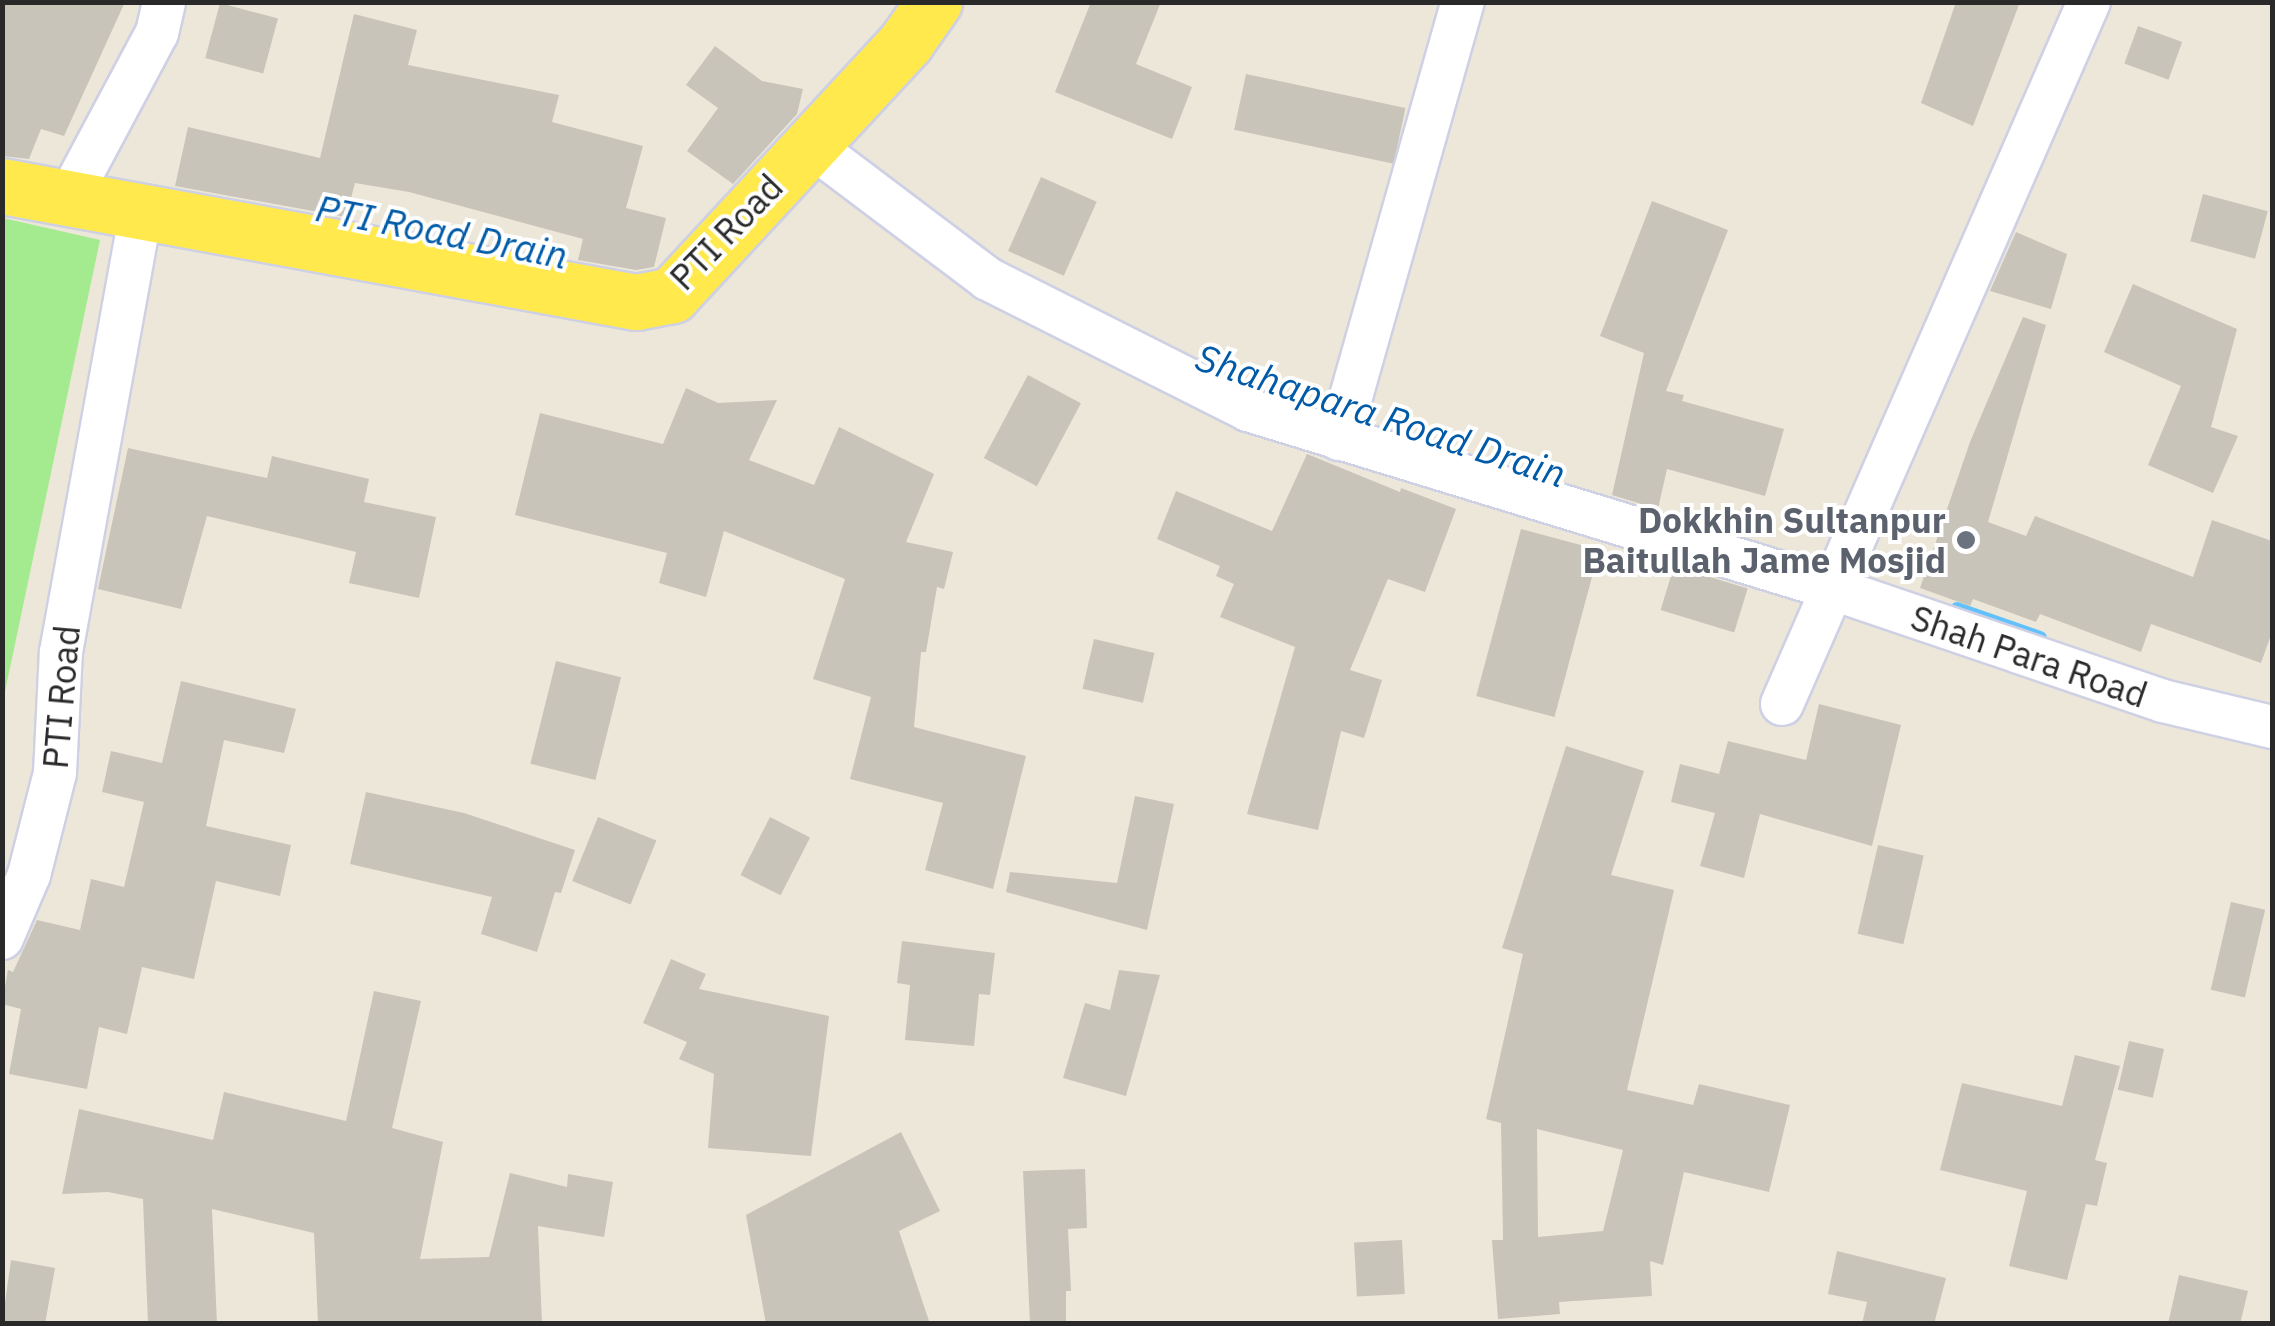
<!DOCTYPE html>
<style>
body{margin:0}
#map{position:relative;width:2275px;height:1326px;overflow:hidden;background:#ede7d9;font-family:"IBM Plex Sans",sans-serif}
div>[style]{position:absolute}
.green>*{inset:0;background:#a4ea8f}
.stream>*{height:14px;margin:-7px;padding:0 7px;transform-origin:7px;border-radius:7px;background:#60c1fc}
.building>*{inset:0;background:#c8c4b9;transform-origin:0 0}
.roads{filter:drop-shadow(2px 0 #ced0e4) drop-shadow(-2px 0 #ced0e4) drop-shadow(0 2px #ced0e4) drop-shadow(0 -2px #ced0e4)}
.minor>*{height:42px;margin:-21px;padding:0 21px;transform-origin:21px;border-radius:21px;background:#fff}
.major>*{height:55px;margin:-27.5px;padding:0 27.5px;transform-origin:27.5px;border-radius:27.5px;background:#ffe94d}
.dots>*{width:28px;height:28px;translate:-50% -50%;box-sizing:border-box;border:5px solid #fff;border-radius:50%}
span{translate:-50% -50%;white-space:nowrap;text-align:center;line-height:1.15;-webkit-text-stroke:8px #fff;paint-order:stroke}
.street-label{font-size:35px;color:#292929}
.worship-label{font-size:35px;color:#5b616d;font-weight:700}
.right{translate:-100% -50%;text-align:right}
.water-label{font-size:38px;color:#005aa7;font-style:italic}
.frame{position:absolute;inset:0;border:5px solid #292929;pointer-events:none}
</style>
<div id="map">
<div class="green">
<div style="clip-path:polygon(3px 218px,100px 240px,3px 701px,2px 218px)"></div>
</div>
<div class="stream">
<div style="left:1957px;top:609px;width:88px;rotate:19.3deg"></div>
</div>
<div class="building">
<div style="clip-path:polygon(2px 2px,125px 2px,64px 136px,41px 129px,29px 159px,2px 156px)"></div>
<div style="clip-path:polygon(1091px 2px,1161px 2px,1136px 64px,1192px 87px,1172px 139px,1055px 92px)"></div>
<div style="clip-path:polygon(1956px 2px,2020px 2px,1973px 126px,1921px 103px)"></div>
<div style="left:220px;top:3px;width:60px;height:57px;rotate:15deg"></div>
<div style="clip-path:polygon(354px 14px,417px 30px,408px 65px,559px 95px,552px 122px,643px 146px,626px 208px,666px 218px,654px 267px,636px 270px,578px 260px,583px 239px,409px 192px,355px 183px,346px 217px,175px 186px,188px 127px,320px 158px)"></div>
<div style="left:2138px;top:26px;width:47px;height:40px;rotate:20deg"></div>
<div style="clip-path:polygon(715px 46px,762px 81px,803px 89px,797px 114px,733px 184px,687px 151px,718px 108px,686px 85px)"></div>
<div style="left:1246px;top:74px;width:163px;height:57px;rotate:12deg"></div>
<div style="left:1041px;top:177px;width:61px;height:81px;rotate:24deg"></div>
<div style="left:2203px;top:194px;width:67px;height:49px;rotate:15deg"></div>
<div style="clip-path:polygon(1652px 201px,1728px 230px,1666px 391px,1684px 395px,1682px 401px,1784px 429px,1765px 496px,1667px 469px,1658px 509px,1612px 495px,1644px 353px,1600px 336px)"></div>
<div style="clip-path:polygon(2016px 232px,2067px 254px,2051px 309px,1990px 291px)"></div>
<div style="clip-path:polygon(2133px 284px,2237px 329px,2211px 427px,2238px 436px,2213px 493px,2148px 465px,2181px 386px,2104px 352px)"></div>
<div style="clip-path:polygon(2023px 317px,2046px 325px,1988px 522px,2026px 536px,2035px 516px,2193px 577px,2212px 520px,2272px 541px,2272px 632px,2261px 663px,2151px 624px,2141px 652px,2040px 614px,2036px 622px,1973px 599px,1970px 606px,1920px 588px,1970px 442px)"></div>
<div style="left:1028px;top:375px;width:60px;height:94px;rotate:28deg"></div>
<div style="clip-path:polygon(686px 388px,718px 403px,777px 400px,749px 460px,814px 485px,839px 427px,934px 474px,906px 542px,953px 552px,944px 589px,937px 587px,926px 652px,921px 652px,914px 727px,1026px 756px,993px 889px,925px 870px,943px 803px,850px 779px,871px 697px,813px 679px,845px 579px,724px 531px,706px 597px,659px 583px,667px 553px,515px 515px,540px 413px,663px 444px)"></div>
<div style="clip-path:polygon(128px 448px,267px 478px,272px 456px,369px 479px,364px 502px,436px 517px,419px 598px,349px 583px,356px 552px,207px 516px,181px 609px,98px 589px)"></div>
<div style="clip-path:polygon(1307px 454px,1400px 492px,1401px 488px,1456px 509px,1425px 592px,1388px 579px,1350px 670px,1382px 680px,1364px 738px,1341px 731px,1318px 830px,1247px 814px,1295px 647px,1220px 617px,1234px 584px,1216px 576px,1220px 566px,1157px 539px,1176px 491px,1272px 531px)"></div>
<div style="left:1521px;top:529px;width:81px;height:173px;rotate:15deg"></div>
<div style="left:1674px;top:566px;width:77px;height:46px;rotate:17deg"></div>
<div style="left:1094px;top:639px;width:62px;height:51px;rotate:13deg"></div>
<div style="left:556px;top:661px;width:67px;height:106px;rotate:14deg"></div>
<div style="clip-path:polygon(181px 681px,296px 709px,284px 753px,224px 740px,206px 826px,291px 845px,280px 896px,216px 881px,194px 979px,142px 967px,127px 1034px,99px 1027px,87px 1089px,9px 1074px,21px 1009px,2px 1004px,8px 970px,13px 972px,37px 920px,80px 930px,91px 879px,124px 887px,144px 802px,102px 792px,111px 751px,162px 763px)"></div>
<div style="clip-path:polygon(1819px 704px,1901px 725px,1872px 846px,1760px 814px,1744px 878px,1700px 866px,1715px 813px,1671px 802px,1680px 764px,1719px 774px,1728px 741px,1806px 760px)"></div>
<div style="clip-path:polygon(evenodd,1566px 746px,1644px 771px,1611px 875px,1674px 890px,1627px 1090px,1693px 1105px,1699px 1084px,1790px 1105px,1769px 1192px,1684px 1172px,1663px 1265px,1650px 1261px,1652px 1296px,1559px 1302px,1560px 1314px,1498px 1319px,1492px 1240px,1503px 1240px,1501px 1123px,1486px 1119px,1523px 954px,1502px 948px,1566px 746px,1537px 1129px,1623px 1150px,1603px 1231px,1538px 1237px,1537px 1129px)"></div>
<div style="clip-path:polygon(366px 792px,464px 813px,575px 850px,561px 893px,555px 892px,537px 952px,481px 934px,492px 897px,350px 864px)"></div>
<div style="clip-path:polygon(1135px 796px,1174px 804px,1147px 930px,1006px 892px,1010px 872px,1117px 883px)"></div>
<div style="left:598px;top:817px;width:63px;height:69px;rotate:22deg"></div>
<div style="left:770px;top:817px;width:45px;height:65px;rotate:27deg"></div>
<div style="left:1878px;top:845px;width:47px;height:91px;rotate:13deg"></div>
<div style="left:2231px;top:902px;width:35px;height:90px;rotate:13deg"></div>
<div style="clip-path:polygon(902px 941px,995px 953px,990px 995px,979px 994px,974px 1046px,905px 1040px,910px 985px,897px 983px)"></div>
<div style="clip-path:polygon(671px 959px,706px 974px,699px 989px,829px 1016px,811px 1156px,708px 1148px,714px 1074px,679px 1059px,687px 1042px,643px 1023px)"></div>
<div style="clip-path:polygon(1119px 970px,1160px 975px,1126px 1096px,1063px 1078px,1085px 1003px,1110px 1010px)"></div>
<div style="clip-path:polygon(374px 991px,421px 1001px,392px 1128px,443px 1142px,420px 1259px,489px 1257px,510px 1173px,567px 1187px,568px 1174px,613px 1182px,604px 1237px,538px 1226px,542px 1324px,318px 1324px,314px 1233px,212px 1209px,217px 1324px,148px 1324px,143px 1199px,108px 1192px,62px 1194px,79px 1109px,213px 1140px,224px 1092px,346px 1121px)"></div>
<div style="left:2129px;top:1041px;width:36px;height:50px;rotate:13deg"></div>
<div style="clip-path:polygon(2075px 1055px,2120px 1066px,2095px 1160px,2107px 1163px,2097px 1206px,2086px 1204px,2067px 1280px,2009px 1266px,2027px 1191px,1940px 1170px,1962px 1083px,2062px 1106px)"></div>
<div style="clip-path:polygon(901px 1132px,940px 1211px,899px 1231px,930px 1324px,766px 1324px,746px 1215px)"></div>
<div style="clip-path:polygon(1085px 1169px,1087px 1228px,1068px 1229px,1071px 1291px,1066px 1291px,1066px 1324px,1030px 1324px,1023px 1171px)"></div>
<div style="left:1402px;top:1240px;width:54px;height:48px;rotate:87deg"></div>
<div style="clip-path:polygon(1837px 1251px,1946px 1278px,1934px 1324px,1862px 1324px,1867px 1302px,1828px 1294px)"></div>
<div style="clip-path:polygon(11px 1260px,55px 1268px,45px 1324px,2px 1324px)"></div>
<div style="clip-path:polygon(2179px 1275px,2248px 1291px,2240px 1324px,2168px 1324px)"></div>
</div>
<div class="roads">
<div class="minor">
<div style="left:809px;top:144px;width:224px;rotate:37deg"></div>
<div style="left:988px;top:279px;width:291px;rotate:26.7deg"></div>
<div style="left:1248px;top:410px;width:613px;rotate:16.99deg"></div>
<div style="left:1834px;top:589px;width:348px;rotate:18.8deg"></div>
<div style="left:2163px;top:701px;width:112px;rotate:13.4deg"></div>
<div style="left:73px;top:199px;width:23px;rotate:-72deg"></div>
<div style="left:80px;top:177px;width:163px;rotate:-61.9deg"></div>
<div style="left:157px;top:33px;width:32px;rotate:-77deg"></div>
<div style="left:1339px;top:439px;width:454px;rotate:-74.2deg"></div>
<div style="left:1782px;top:704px;width:766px;rotate:-66.38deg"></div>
<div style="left:2px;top:938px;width:69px;rotate:-66.8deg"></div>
<div style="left:29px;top:875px;width:105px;rotate:-75.7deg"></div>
<div style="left:55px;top:773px;width:121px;rotate:-87.2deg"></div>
<div style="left:61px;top:652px;width:446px;rotate:-79.7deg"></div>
</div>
<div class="major">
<div style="left:2px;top:186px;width:645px;rotate:10.37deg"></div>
<div style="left:636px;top:302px;width:37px;rotate:-11deg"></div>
<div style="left:672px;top:295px;width:345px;rotate:-47.2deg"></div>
<div style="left:906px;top:42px;width:49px;rotate:-55deg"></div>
</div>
</div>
<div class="dots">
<div style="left:1966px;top:540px;background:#6b7280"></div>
</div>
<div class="street-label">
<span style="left:726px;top:232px;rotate:-46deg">PTI Road</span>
<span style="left:2029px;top:656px;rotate:19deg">Shah Para Road</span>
<span style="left:61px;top:697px;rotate:-85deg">PTI Road</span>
</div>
<div class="worship-label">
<span class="right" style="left:1946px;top:540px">Dokkhin Sultanpur<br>Baitullah Jame Mosjid</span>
</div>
<div class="water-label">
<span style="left:442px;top:231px;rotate:11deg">PTI Road Drain</span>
<span style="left:1381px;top:415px;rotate:18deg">Shahapara Road Drain</span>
</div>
<div class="frame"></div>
</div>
